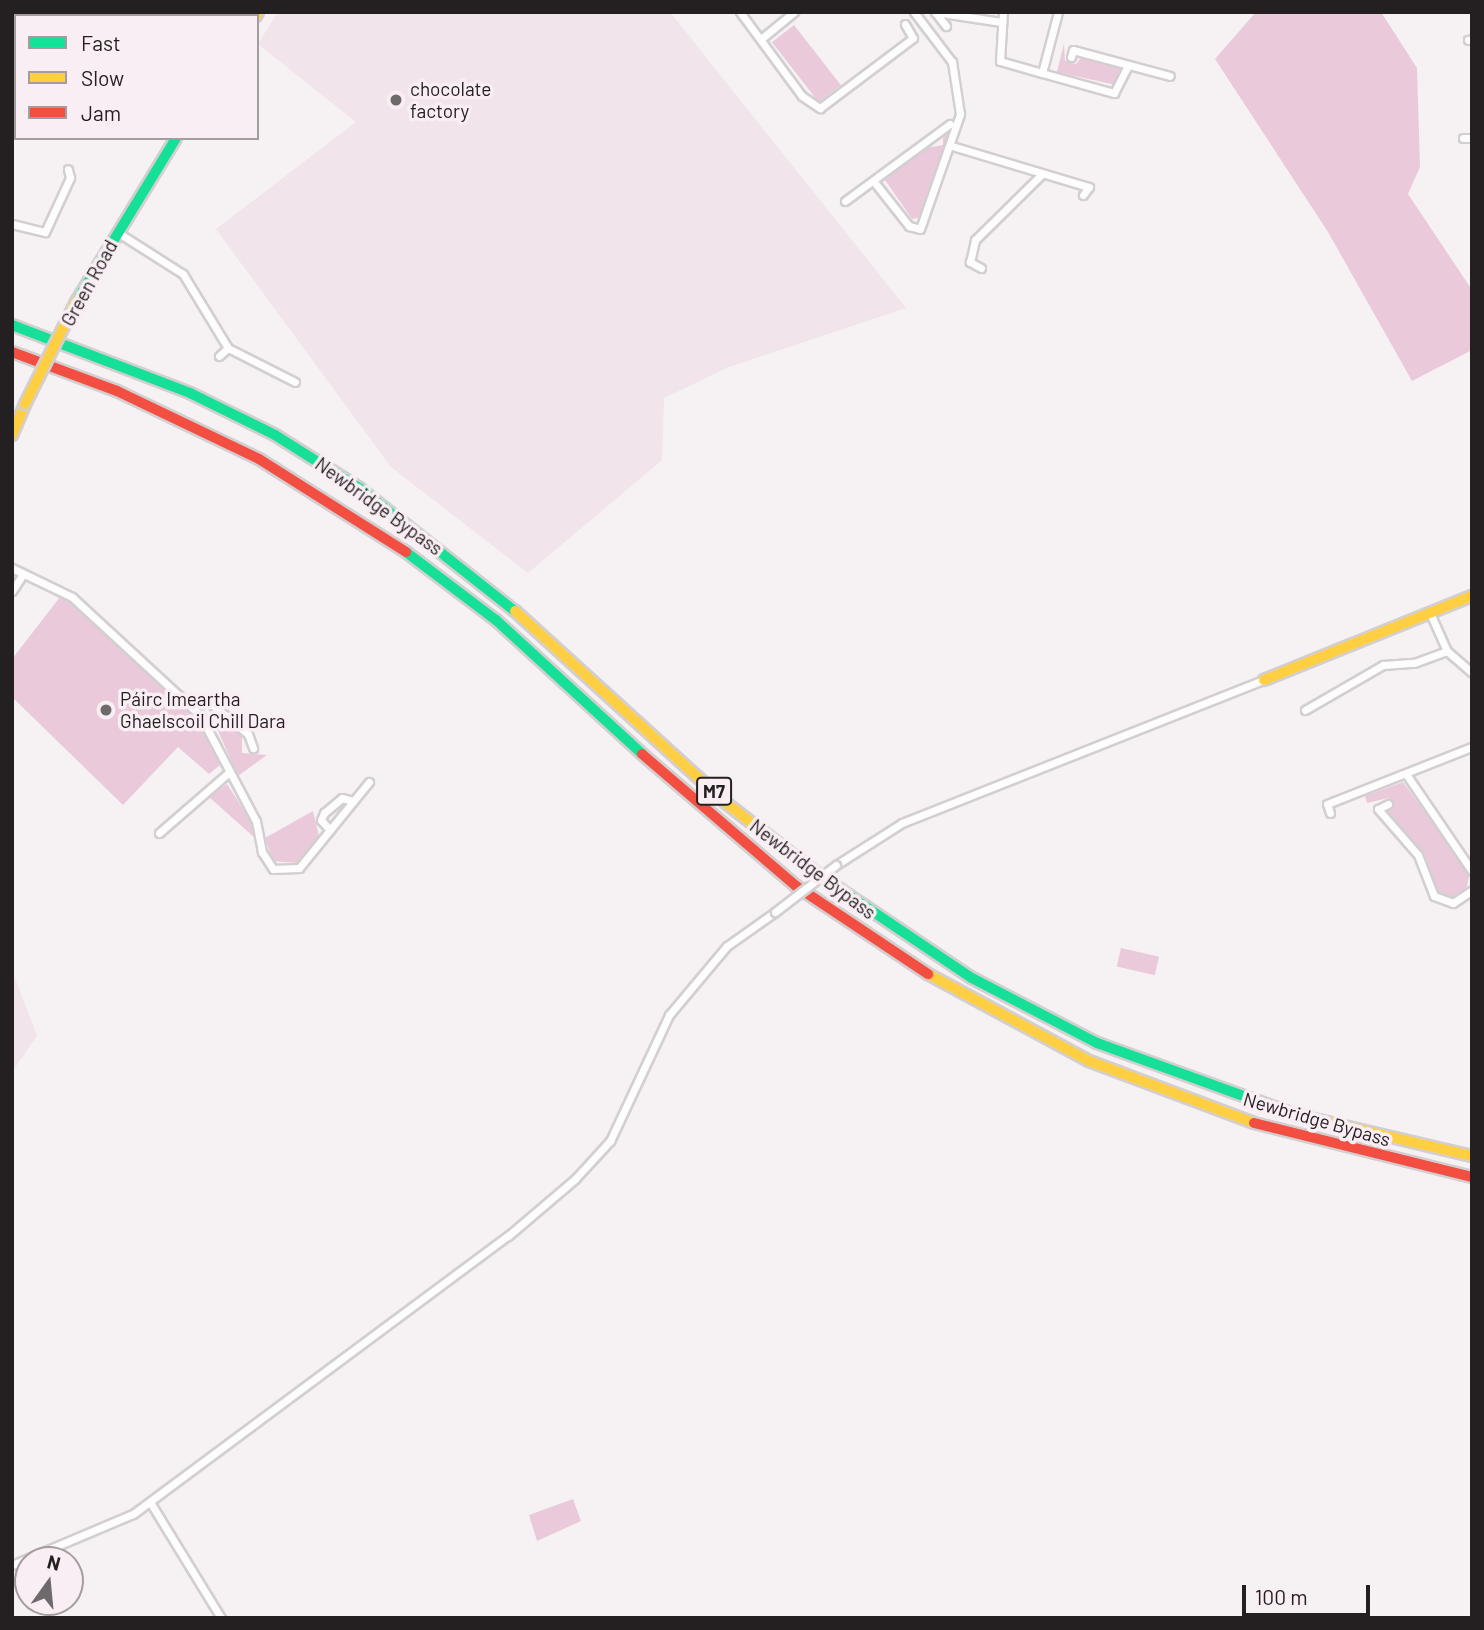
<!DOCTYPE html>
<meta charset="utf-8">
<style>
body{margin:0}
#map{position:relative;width:1484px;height:1630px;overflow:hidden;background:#f6f1f3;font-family:Barlow,sans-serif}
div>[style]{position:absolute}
.built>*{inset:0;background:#f1e4ea}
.green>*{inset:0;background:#eacada;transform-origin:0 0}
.roads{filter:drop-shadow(2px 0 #d3cfd1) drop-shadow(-2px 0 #d3cfd1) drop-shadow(0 2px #d3cfd1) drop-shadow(0 -2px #d3cfd1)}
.street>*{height:7px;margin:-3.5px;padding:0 3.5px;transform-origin:3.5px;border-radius:3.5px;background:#fefdfd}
.fast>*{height:10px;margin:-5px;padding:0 5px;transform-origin:5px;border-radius:5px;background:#16e098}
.slow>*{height:10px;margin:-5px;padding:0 5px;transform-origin:5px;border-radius:5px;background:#ffcf43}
.jam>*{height:10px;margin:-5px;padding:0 5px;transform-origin:5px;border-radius:5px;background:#f24e42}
.bridges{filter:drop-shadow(2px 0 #d3cfd1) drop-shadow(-2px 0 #d3cfd1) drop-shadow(0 2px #d3cfd1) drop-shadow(0 -2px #d3cfd1)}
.street-bridge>*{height:7px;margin:-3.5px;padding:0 3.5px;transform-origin:3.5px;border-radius:3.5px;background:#fefdfd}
.slow-bridge>*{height:10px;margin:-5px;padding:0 5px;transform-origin:5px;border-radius:5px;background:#ffcf43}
.dots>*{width:19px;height:19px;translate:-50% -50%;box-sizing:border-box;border:4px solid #f9eef3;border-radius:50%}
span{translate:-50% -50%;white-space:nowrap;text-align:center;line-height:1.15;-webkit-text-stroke:7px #f9eef3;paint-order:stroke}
.shield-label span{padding:2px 5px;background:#f9eef3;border:2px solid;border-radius:5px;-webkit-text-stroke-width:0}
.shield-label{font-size:18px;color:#242022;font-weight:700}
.poi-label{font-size:19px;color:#242022}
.left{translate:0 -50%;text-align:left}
.street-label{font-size:19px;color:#242022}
.frame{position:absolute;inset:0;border:14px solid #242022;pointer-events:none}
.legend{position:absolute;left:14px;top:14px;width:245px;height:126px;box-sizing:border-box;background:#f9eef3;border:2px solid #a49c9f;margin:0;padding:9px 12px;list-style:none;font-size:21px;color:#242022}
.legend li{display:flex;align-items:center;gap:14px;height:35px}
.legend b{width:35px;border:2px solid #a49c9f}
.north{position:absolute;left:14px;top:1546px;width:70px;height:70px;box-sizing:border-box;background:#f9eef3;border:2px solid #a49c9f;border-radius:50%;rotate:15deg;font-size:19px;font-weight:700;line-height:28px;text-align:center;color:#242022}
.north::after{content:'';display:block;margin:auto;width:24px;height:32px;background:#6e696b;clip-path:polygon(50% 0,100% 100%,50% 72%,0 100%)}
.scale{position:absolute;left:1242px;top:1585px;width:128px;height:32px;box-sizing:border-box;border:4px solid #242022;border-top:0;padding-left:9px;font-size:21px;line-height:24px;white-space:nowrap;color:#242022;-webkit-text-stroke:5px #f9eef3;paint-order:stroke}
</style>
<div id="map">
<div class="built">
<div style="clip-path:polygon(278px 12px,670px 12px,906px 308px,729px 367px,664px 398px,662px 460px,528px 573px,391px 467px,216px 229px,356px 122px,258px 44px)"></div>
<div style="clip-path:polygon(12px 970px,37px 1036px,12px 1072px)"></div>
</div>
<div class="green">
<div style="clip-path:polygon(1256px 12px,1381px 12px,1417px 68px,1420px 167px,1408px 194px,1472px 290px,1472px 350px,1412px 381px,1328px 232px,1215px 59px)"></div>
<div style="left:794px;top:25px;width:76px;height:28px;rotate:52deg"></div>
<div style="clip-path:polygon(1064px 43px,1065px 61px,1076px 64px,1082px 56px,1120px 68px,1116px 85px,1057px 72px)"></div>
<div style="clip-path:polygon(953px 127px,921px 217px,912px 219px,885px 180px,925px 148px,943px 145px,943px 134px)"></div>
<div style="clip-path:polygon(60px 597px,93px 619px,171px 692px,206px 731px,220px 765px,209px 774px,178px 747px,123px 805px,12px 697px,12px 659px)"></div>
<div style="clip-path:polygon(207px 706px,242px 734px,242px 753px,267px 755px,238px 776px)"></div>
<div style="clip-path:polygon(1403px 782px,1470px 874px,1465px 893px,1453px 899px,1439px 894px,1421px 852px,1387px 816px,1388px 798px,1367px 803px,1365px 796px)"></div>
<div style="clip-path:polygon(227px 784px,252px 823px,255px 838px,209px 797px)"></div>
<div style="clip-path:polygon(313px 811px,319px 836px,296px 863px,273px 861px,265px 838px)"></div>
<div style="left:1121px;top:948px;width:39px;height:19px;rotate:13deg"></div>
<div style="clip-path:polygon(573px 1499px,581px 1521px,537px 1541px,529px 1515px)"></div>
</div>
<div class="roads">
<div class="street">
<div style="left:166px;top:12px;width:6px;rotate:39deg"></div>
<div style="left:740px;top:12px;width:104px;rotate:53.6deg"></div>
<div style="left:802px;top:96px;width:22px;rotate:34deg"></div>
<div style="left:820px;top:108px;width:116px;rotate:-37deg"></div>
<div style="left:913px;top:38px;width:16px;rotate:-120deg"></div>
<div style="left:1003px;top:12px;width:49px;rotate:93.5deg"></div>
<div style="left:1000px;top:61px;width:44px;rotate:15.9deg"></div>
<div style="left:1042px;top:73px;width:63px;rotate:-75.3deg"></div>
<div style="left:72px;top:16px;width:4px;rotate:-63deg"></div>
<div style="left:186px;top:16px;width:4px;rotate:-63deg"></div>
<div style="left:946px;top:26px;width:18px;rotate:-128deg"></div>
<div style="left:935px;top:12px;width:67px;rotate:8.6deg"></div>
<div style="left:761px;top:39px;width:43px;rotate:-39.3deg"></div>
<div style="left:1468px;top:40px;width:4px;rotate:-14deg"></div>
<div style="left:1071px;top:57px;width:7px;rotate:-74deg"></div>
<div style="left:1073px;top:50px;width:100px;rotate:15deg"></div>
<div style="left:1042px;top:73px;width:75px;rotate:15.5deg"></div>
<div style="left:1114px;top:93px;width:31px;rotate:-63deg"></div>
<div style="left:12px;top:86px;width:6px;rotate:-45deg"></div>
<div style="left:1463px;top:138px;width:9px"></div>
<div style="left:952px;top:146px;width:143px;rotate:16.7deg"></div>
<div style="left:1089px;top:187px;width:10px;rotate:127deg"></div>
<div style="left:875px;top:183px;width:55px;rotate:51.7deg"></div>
<div style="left:909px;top:226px;width:11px;rotate:15deg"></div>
<div style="left:920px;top:229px;width:122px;rotate:-70.8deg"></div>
<div style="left:960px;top:114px;width:53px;rotate:-98.7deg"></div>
<div style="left:952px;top:62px;width:63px;rotate:-127.2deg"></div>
<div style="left:845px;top:201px;width:130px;rotate:-36.3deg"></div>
<div style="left:12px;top:224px;width:34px;rotate:14deg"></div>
<div style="left:45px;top:232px;width:60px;rotate:-65.2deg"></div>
<div style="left:70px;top:178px;width:9px;rotate:-103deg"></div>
<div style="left:117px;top:232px;width:78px;rotate:32.5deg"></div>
<div style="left:183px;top:274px;width:87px;rotate:58.7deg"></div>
<div style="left:228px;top:348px;width:75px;rotate:26.9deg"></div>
<div style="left:981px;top:268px;width:13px;rotate:-151deg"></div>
<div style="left:970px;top:262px;width:23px;rotate:-77deg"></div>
<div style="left:975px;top:240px;width:94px;rotate:-44.6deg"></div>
<div style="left:219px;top:356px;width:12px;rotate:-42deg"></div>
<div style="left:12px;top:568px;width:67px;rotate:25.8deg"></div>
<div style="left:72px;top:597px;width:174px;rotate:42.7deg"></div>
<div style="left:200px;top:715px;width:120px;rotate:62.2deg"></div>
<div style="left:256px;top:821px;width:32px;rotate:79deg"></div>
<div style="left:262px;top:852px;width:20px;rotate:57deg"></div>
<div style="left:273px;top:869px;width:26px;rotate:-2deg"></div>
<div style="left:299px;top:868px;width:111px;rotate:-50.9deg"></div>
<div style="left:12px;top:591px;width:20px;rotate:-57deg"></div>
<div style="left:1430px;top:613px;width:42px;rotate:65.9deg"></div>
<div style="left:1447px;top:651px;width:33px;rotate:41deg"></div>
<div style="left:191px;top:706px;width:18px;rotate:-13deg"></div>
<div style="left:209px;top:702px;width:50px;rotate:39.4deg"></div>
<div style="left:248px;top:734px;width:15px;rotate:70deg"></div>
<div style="left:1305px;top:710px;width:90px;rotate:-30deg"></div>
<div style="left:1383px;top:665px;width:31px;rotate:-4deg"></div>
<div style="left:1414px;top:663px;width:35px;rotate:-20deg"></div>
<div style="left:1406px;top:774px;width:117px;rotate:55.8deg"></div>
<div style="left:1388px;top:804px;width:11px;rotate:153deg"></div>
<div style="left:1378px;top:809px;width:61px;rotate:49deg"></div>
<div style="left:1418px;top:855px;width:44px;rotate:68.7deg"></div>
<div style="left:1434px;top:896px;width:20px;rotate:20deg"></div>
<div style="left:1453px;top:903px;width:23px;rotate:-34deg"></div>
<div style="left:1330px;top:813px;width:9px;rotate:-108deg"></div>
<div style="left:1327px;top:804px;width:156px;rotate:-21.5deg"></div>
<div style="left:330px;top:830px;width:13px;rotate:-132deg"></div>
<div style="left:321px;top:820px;width:8px;rotate:-67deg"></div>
<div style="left:324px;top:813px;width:23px;rotate:-40deg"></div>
<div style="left:342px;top:798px;width:11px;rotate:15deg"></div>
<div style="left:159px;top:833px;width:91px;rotate:-41deg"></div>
<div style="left:836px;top:865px;width:78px;rotate:-32.5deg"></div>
<div style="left:902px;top:823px;width:389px;rotate:-21.6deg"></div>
<div style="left:150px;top:1502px;width:136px;rotate:58.5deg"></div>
<div style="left:12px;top:1565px;width:131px;rotate:-22.9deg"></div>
<div style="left:133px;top:1514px;width:467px;rotate:-36.6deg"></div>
<div style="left:508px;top:1236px;width:88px;rotate:-40.4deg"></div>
<div style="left:575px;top:1179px;width:52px;rotate:-47.4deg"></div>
<div style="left:610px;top:1141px;width:139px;rotate:-64.9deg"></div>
<div style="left:669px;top:1015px;width:90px;rotate:-50deg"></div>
<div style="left:727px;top:946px;width:59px;rotate:-35.3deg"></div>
</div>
<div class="fast">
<div style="left:76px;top:302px;width:192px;rotate:-58.6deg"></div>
<div style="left:12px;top:325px;width:191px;rotate:20.9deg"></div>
<div style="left:190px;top:393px;width:95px;rotate:26.3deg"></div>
<div style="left:275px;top:435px;width:99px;rotate:32.2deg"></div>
<div style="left:359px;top:488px;width:199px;rotate:38.3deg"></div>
<div style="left:406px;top:552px;width:113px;rotate:37.1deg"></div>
<div style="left:496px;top:620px;width:198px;rotate:42.5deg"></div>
<div style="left:820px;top:876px;width:183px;rotate:33.9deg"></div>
<div style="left:972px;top:978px;width:141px;rotate:27.5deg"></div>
<div style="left:1097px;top:1043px;width:208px;rotate:19.9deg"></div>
</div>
<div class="slow">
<div style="left:256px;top:16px;width:4px;rotate:-63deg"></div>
<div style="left:12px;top:435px;width:34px;rotate:-67deg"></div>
<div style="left:515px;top:611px;width:285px;rotate:42.3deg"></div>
<div style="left:726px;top:803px;width:119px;rotate:37.8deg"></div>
<div style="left:1264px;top:680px;width:224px;rotate:-22deg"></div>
<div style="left:928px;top:974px;width:183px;rotate:28.4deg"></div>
<div style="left:1089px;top:1061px;width:176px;rotate:20.6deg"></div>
<div style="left:1293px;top:1114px;width:184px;rotate:13.2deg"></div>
</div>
<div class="jam">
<div style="left:12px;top:352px;width:112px;rotate:20.4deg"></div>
<div style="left:117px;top:391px;width:157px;rotate:25.6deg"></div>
<div style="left:259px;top:459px;width:174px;rotate:32.3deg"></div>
<div style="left:642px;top:754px;width:203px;rotate:40.6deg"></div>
<div style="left:796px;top:886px;width:159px;rotate:33.7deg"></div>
<div style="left:1254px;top:1123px;width:225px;rotate:13.9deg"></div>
</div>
</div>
<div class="bridges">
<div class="street-bridge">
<div style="left:775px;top:912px;width:77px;rotate:-37.6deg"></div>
</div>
<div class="slow-bridge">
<div style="left:25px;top:404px;width:114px;rotate:-63.4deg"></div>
</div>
</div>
<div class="dots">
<div style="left:396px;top:100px;background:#6e696b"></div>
<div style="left:106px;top:710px;background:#6e696b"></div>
</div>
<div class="shield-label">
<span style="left:714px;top:791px">M7</span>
</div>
<div class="poi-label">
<span class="left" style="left:410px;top:100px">chocolate<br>factory</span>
<span class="left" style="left:120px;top:710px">Páirc Imeartha<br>Ghaelscoil Chill Dara</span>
</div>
<div class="street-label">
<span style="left:89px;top:283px;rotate:-61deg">Green Road</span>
<span style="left:379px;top:506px;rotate:36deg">Newbridge Bypass</span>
<span style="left:813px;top:869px;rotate:37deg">Newbridge Bypass</span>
<span style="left:1317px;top:1119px;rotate:16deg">Newbridge Bypass</span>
</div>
<div class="frame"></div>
<ul class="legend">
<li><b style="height:9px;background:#16e098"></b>Fast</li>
<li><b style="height:9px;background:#ffcf43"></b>Slow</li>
<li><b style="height:9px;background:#f24e42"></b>Jam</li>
</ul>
<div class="north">N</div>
<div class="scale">100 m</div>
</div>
